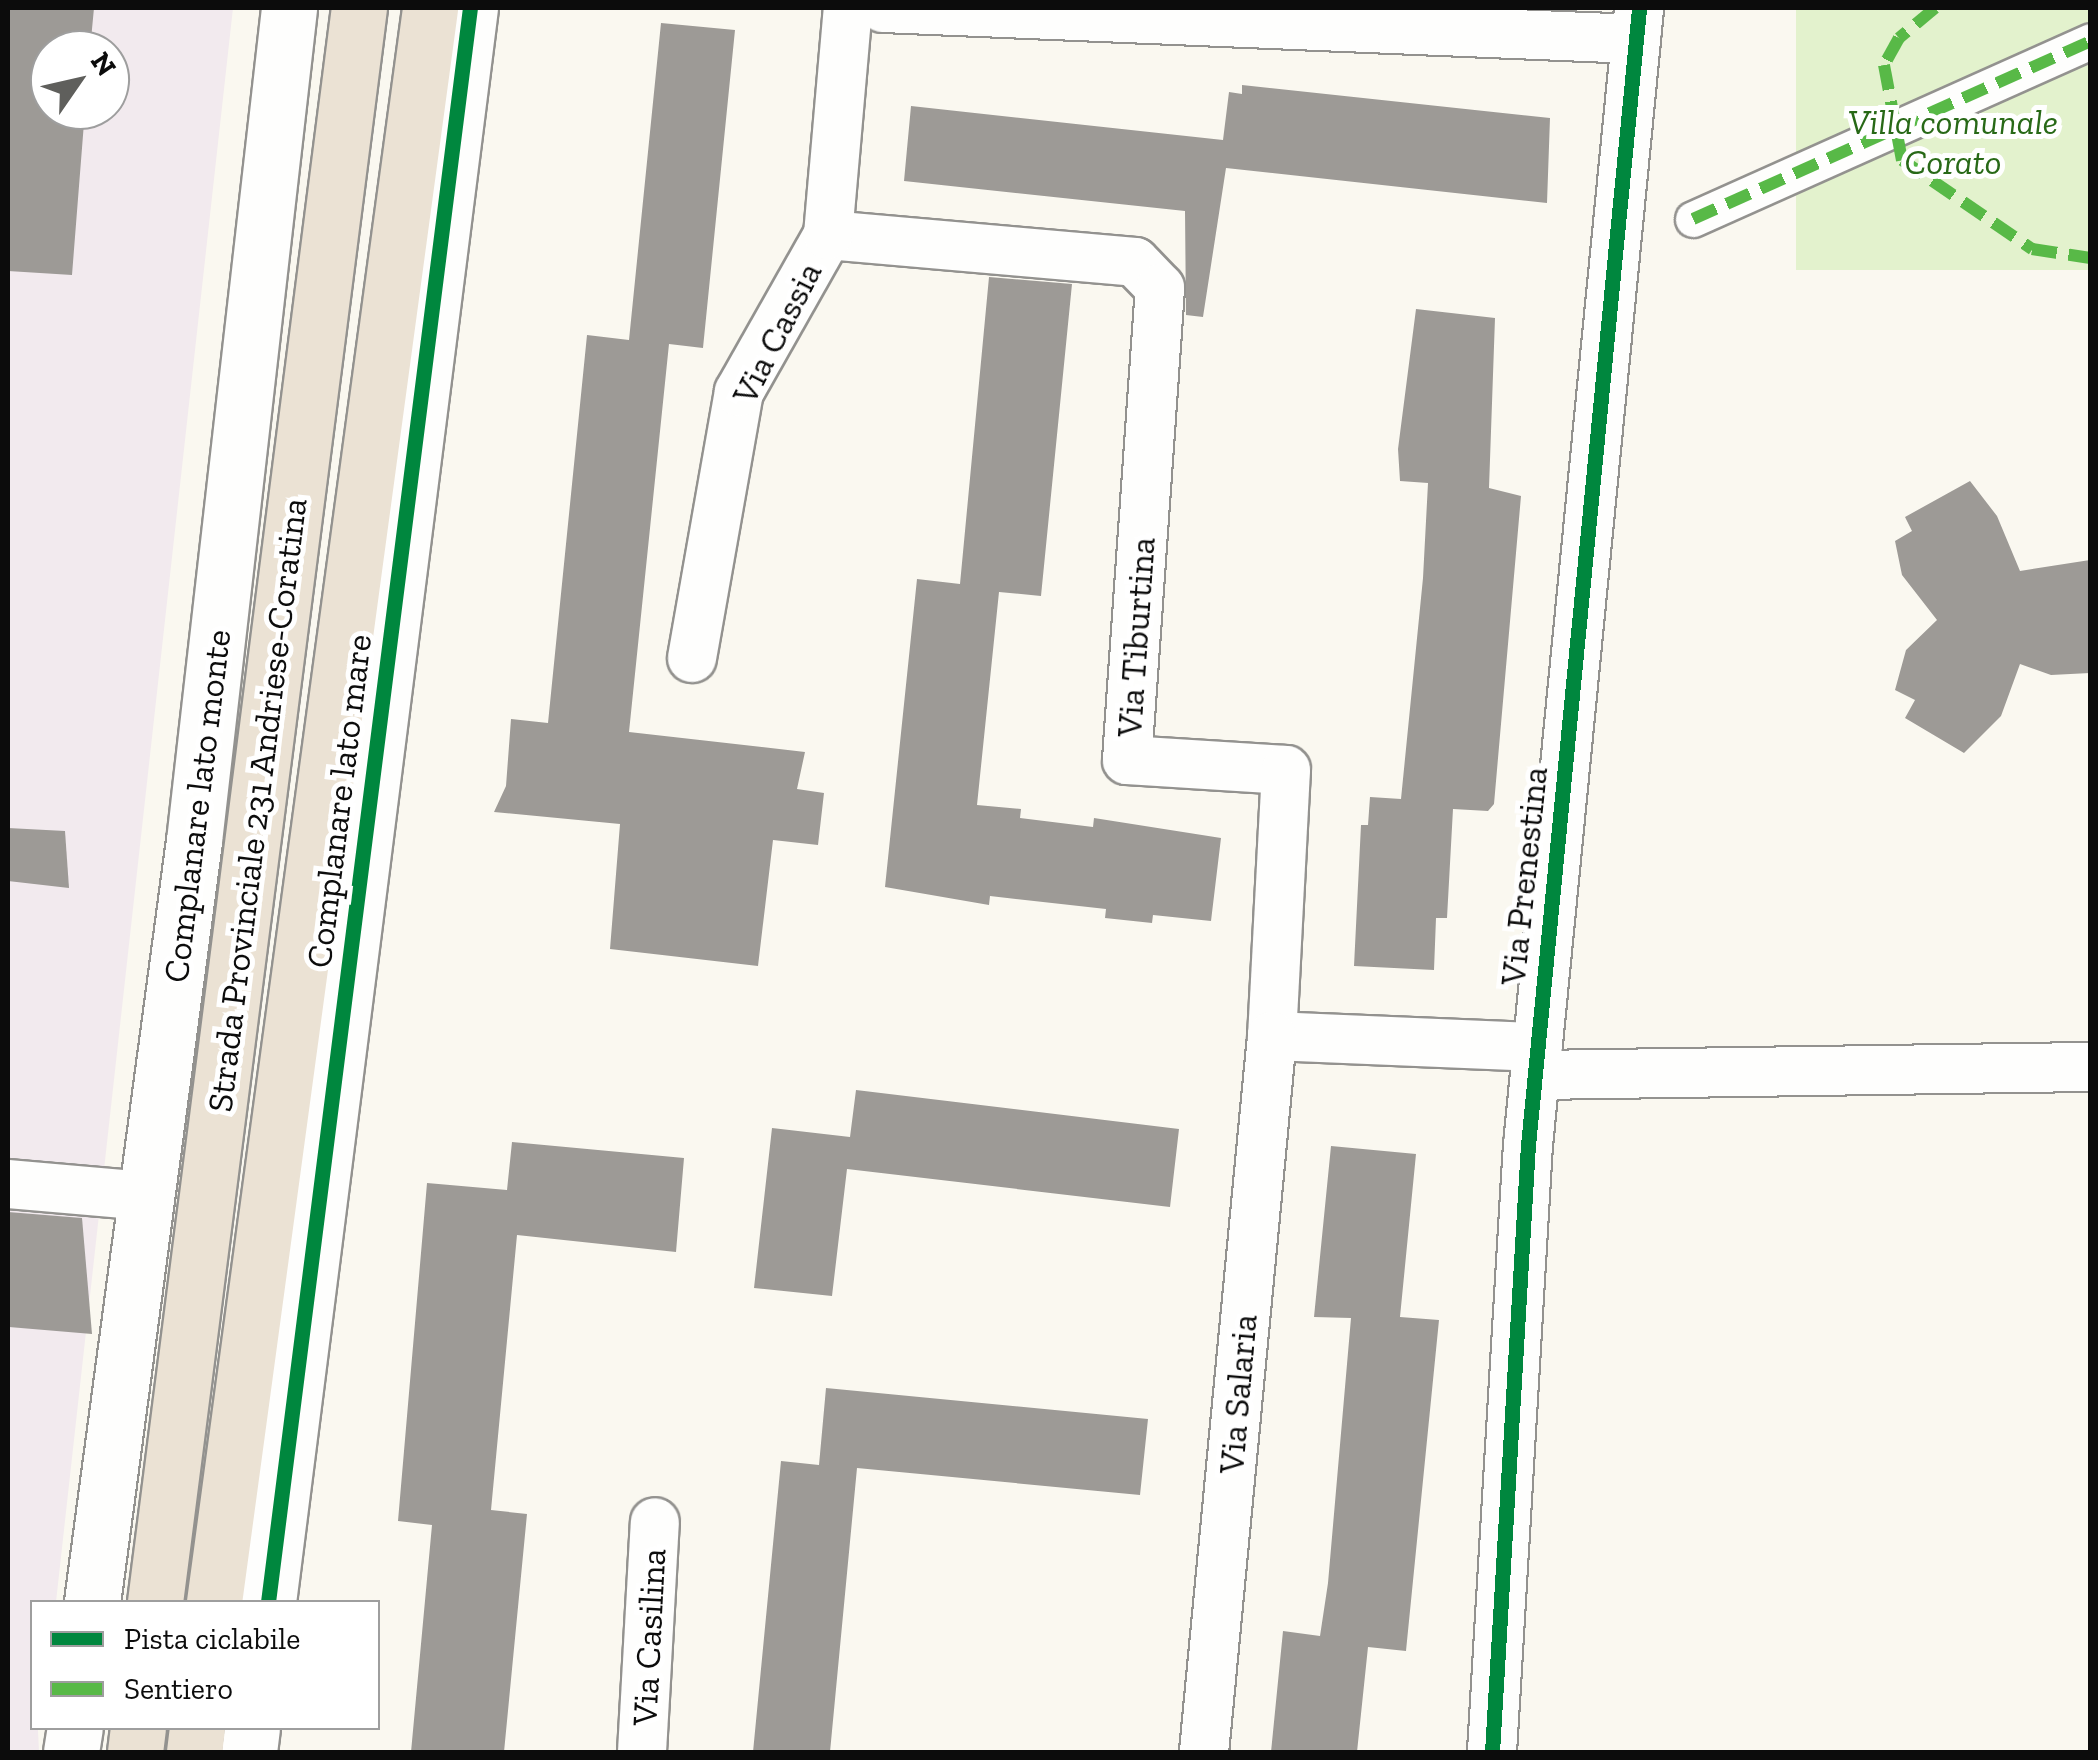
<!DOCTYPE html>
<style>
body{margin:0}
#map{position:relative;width:2098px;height:1760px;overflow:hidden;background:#faf8f0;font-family:"Zilla Slab",serif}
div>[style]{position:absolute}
.industrial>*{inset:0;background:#f2eaee}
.green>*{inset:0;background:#e3f2cd;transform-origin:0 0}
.building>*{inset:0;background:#9d9a96}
.roads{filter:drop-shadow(2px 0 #93928f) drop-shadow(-2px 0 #93928f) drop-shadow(0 2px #93928f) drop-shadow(0 -2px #93928f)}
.pedestrian>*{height:35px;margin:-17.5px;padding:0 17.5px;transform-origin:17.5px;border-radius:17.5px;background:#fefefd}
.minor>*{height:48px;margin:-24px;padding:0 24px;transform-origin:24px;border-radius:24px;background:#fefefd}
.tertiary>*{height:55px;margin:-27.5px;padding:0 27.5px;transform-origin:27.5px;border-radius:27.5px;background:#fefefd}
.trunk>*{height:55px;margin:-27.5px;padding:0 27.5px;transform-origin:27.5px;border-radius:27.5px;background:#ebe2d4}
.quiet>*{height:12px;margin-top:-6px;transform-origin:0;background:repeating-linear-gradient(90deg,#58b947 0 25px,transparent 0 37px)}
.cycleway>*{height:15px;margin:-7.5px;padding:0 7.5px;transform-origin:7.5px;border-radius:7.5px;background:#00873e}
span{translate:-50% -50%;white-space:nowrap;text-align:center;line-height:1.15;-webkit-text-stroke:10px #fff;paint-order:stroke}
.park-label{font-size:35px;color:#286917;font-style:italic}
.street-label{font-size:35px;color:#0c0c0c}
.frame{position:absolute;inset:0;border:10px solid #0c0c0c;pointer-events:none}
.legend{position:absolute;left:30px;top:1600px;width:350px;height:130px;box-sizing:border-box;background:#fff;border:2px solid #9e9e9e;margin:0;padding:12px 18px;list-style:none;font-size:30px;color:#0c0c0c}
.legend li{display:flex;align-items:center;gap:20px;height:50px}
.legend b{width:50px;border:2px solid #9e9e9e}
.north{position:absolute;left:30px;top:30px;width:100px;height:100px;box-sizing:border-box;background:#fff;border:2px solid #9e9e9e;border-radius:50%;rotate:56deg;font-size:28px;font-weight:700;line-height:40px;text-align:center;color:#0c0c0c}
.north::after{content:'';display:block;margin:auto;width:35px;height:45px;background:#5f5f5c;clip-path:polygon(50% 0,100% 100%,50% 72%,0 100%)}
</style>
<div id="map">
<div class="industrial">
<div style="clip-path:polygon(evenodd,8px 8px,233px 8px,56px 1602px,32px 1602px,39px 1752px,8px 1752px,8px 8px,50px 50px,110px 50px,110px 110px,50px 110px,50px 50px)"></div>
</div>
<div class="green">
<div style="left:1796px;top:8px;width:294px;height:262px"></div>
</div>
<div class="building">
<div style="clip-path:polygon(8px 8px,94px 8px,90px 50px,50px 50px,50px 110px,85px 110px,72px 275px,8px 271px)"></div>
<div style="clip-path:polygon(661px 23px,735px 30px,703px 348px,669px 344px,629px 732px,805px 752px,797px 789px,824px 793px,818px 845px,773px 840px,758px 966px,610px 949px,620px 824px,494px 812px,506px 786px,511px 719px,548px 723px,587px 335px,629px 340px)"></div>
<div style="clip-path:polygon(1242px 85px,1550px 118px,1547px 203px,1226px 168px,1203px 317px,1186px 315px,1185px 211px,904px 181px,911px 106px,1223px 140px,1229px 92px,1242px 94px)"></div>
<div style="clip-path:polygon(989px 277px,1072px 284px,1041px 596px,999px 592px,977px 805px,1021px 809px,1020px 818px,1093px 827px,1094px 818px,1221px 838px,1211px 921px,1153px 915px,1152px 923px,1105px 918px,1106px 909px,990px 896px,989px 905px,885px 887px,917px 579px,960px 584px)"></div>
<div style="clip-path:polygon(1416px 309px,1495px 318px,1489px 488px,1521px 496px,1494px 804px,1488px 811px,1453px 809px,1447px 918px,1436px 918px,1434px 970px,1354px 966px,1361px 825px,1368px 825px,1370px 797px,1401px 799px,1423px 578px,1428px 483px,1400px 481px,1398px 449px)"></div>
<div style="clip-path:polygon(1970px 481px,1997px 516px,2020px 571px,2090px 560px,2090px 673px,2051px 675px,2020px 664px,2001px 716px,1964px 753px,1905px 718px,1915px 700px,1895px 690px,1906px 650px,1937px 620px,1902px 575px,1895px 541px,1912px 531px,1905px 517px)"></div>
<div style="clip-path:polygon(8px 828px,65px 831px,69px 888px,8px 881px)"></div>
<div style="clip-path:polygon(856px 1090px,1179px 1129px,1170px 1207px,847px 1169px,832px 1296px,754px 1288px,772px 1128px,850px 1137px)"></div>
<div style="clip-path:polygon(512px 1142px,684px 1158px,676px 1252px,517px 1235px,491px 1510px,527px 1514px,504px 1752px,411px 1752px,432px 1525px,398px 1521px,427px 1183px,507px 1190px)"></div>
<div style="clip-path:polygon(1331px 1146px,1416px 1154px,1400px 1317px,1439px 1320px,1406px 1651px,1368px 1647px,1357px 1752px,1271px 1752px,1283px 1631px,1320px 1636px,1328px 1583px,1351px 1318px,1314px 1317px)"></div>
<div style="clip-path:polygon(8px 1212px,82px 1218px,92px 1334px,9px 1327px)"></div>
<div style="clip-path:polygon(826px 1388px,1148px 1419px,1140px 1495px,857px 1468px,830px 1752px,753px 1752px,781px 1461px,819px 1465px)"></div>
</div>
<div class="roads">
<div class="pedestrian">
<div style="left:1693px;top:219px;width:435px;rotate:-24.1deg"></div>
</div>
<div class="minor">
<div style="left:883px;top:8px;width:754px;rotate:2.36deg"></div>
<div style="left:828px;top:235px;width:308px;rotate:5deg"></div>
<div style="left:1135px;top:262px;width:36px;rotate:46deg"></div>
<div style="left:1160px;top:288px;width:473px;rotate:94deg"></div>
<div style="left:1127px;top:760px;width:159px;rotate:3.6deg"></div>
<div style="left:1286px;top:770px;width:266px;rotate:93deg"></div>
<div style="left:1272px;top:1036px;width:266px;rotate:2.4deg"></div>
<div style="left:692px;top:658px;width:270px;rotate:-80deg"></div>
<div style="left:739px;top:392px;width:180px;rotate:-60.5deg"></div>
<div style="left:828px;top:235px;width:228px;rotate:-85deg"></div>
<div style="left:1535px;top:1075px;width:555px;rotate:-0.83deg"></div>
<div style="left:8px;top:1184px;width:139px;rotate:5deg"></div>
<div style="left:642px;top:1752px;width:230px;rotate:-86.8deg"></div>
<div style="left:1204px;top:1752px;width:719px;rotate:-84.57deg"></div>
<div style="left:1492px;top:1752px;width:608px;rotate:-86.61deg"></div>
<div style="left:1528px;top:1145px;width:1142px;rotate:-84.42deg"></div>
</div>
<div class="tertiary">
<div style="left:92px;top:1602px;width:768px;rotate:-82.37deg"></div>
<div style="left:194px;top:841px;width:838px;rotate:-83.49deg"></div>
<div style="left:268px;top:1602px;width:1607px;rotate:-82.78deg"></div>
<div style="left:71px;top:1752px;width:24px;rotate:-81deg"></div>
<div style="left:249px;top:1752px;width:24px;rotate:-83deg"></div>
</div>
<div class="trunk">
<div style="left:155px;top:1602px;width:1607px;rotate:-82.71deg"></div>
<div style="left:214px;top:1602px;width:1609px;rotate:-82.28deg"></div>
<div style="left:135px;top:1752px;width:24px;rotate:-83deg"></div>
<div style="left:194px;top:1752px;width:24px;rotate:-83deg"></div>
</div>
</div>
<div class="quiet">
<div style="left:1935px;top:8px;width:47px;rotate:140.2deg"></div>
<div style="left:1899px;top:38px;width:31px;rotate:119deg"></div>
<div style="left:1884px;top:65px;width:97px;rotate:79.3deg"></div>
<div style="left:1902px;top:160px;width:158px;rotate:34.4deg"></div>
<div style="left:2032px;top:249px;width:59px;rotate:8.8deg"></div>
<div style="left:1693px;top:219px;width:435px;rotate:-24.1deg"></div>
</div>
<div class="cycleway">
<div style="left:268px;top:1602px;width:1607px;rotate:-82.78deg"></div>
<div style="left:1492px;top:1752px;width:608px;rotate:-86.61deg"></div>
<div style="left:1528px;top:1145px;width:1142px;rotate:-84.42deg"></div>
</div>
<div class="park-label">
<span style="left:1953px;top:142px">Villa comunale<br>Corato</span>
</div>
<div class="street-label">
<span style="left:777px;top:333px;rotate:-63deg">Via Cassia</span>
<span style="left:1136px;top:637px;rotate:-86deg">Via Tiburtina</span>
<span style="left:339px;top:801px;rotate:-83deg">Complanare lato mare</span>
<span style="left:257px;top:805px;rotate:-83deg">Strada Provinciale 231 Andriese-Coratina</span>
<span style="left:197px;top:806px;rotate:-83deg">Complanare lato monte</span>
<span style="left:1524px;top:876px;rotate:-84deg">Via Prenestina</span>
<span style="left:1238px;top:1394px;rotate:-85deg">Via Salaria</span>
<span style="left:649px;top:1637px;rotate:-87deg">Via Casilina</span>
</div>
<div class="frame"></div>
<ul class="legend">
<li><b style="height:12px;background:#00873e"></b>Pista ciclabile</li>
<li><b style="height:12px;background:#58b947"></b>Sentiero</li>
</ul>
<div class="north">N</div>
</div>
